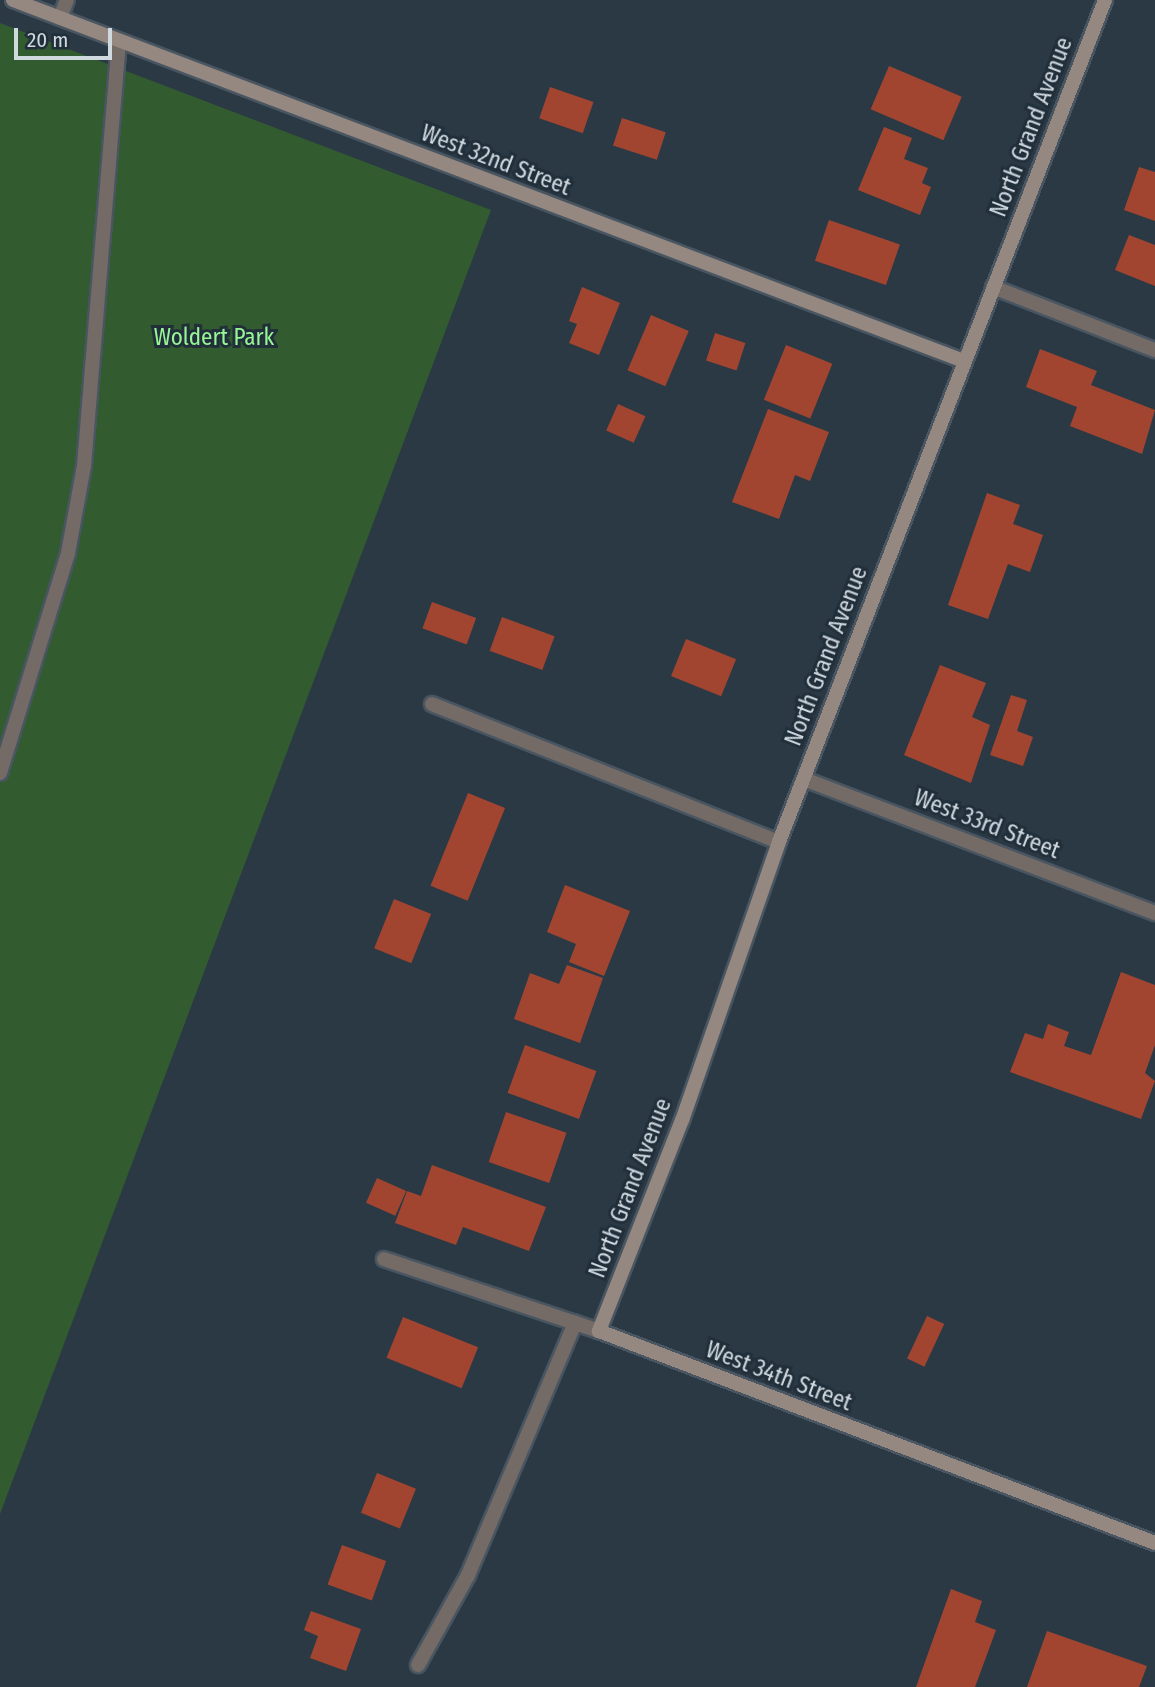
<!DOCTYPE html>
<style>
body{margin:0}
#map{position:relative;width:1155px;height:1687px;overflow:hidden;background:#2b3945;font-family:"Fira Sans Condensed",sans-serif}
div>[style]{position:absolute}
.green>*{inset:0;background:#325b30}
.building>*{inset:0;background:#a24530;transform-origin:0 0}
.roads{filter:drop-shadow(2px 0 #495661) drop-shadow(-2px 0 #495661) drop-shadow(0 2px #495661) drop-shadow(0 -2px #495661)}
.lane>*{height:14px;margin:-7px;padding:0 7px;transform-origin:7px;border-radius:7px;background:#746b67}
.street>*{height:14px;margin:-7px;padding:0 7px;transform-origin:7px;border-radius:7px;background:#746b67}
.secondary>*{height:14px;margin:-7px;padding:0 7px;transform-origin:7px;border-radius:7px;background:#958881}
span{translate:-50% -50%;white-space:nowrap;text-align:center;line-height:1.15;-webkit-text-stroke:6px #212f3a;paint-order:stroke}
.street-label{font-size:23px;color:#d0d9e0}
.park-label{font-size:23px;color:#98f695}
.scale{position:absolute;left:14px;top:28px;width:98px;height:32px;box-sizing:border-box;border:4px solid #d0d9e0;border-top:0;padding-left:9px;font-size:21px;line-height:24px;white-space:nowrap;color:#d0d9e0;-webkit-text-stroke:5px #212f3a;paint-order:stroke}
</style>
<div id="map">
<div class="green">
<div style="clip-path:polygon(0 23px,491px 210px,0 1514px)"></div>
</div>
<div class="building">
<div style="left:889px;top:66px;width:79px;height:47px;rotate:23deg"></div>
<div style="left:550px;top:87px;width:46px;height:33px;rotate:19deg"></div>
<div style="left:622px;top:118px;width:46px;height:29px;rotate:18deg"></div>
<div style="clip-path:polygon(884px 127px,912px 138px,904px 159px,928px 168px,922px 183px,931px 187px,920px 215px,858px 190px)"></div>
<div style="clip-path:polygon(1139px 167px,1155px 172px,1155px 221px,1124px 210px)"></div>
<div style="left:829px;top:220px;width:75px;height:43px;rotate:19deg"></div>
<div style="clip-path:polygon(1129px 235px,1155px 245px,1155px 286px,1115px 270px)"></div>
<div style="clip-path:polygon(582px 287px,620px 303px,599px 355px,569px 343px,577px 324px,569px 321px)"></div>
<div style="left:651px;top:315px;width:41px;height:60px;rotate:23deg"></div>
<div style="left:715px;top:333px;width:32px;height:29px;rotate:18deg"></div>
<div style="left:786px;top:345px;width:50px;height:59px;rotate:22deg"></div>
<div style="clip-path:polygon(1040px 349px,1097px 371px,1091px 385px,1155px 410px,1142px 454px,1070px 426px,1077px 407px,1026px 387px)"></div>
<div style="left:618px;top:404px;width:30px;height:29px;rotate:24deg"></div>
<div style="clip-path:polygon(768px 409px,829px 432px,810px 481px,795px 475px,779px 519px,732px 502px)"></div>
<div style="clip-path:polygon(987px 493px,1020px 505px,1013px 524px,1043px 535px,1030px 572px,1008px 564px,988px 619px,948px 605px)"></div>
<div style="left:432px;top:602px;width:47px;height:28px;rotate:20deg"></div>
<div style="left:502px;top:617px;width:56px;height:36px;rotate:20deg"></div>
<div style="left:686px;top:639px;width:54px;height:40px;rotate:22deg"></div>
<div style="clip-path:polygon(940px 665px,986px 683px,972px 717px,990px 725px,971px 783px,904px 755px)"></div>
<div style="clip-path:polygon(1011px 695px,1027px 700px,1017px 731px,1033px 737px,1023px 766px,990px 755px)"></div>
<div style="left:468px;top:793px;width:40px;height:100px;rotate:22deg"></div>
<div style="clip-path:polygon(565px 885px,630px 911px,604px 976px,569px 962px,576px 944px,547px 932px)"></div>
<div style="left:394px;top:899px;width:40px;height:53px;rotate:22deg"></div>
<div style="clip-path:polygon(567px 965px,603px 978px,580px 1043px,514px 1019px,530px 973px,559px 984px)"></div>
<div style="clip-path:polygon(1121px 972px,1155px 985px,1155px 1045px,1145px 1073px,1155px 1081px,1141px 1119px,1010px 1072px,1025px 1033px,1043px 1039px,1048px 1024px,1069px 1032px,1064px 1046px,1091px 1055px)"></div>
<div style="left:525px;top:1045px;width:76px;height:51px;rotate:20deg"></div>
<div style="left:506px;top:1112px;width:64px;height:53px;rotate:19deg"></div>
<div style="clip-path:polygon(432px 1165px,546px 1207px,529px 1251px,463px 1227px,456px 1245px,395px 1223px,407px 1191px,421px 1196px)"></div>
<div style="left:377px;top:1178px;width:32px;height:27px;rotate:24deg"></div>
<div style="left:927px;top:1316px;width:19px;height:47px;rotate:25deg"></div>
<div style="left:403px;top:1317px;width:81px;height:44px;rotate:22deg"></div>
<div style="left:377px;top:1473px;width:42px;height:43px;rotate:22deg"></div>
<div style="left:342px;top:1545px;width:47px;height:42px;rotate:20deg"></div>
<div style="clip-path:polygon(951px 1589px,982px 1601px,975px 1622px,996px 1630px,975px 1687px,916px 1687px)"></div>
<div style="clip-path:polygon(311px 1611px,361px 1629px,346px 1671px,310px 1658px,318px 1636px,304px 1630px)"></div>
<div style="clip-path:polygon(1047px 1631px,1147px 1666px,1139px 1687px,1027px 1687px)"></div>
</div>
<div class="roads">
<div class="lane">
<div style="left:0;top:773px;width:230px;rotate:-72.8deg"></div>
<div style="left:68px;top:553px;width:88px;rotate:-79.6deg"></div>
<div style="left:84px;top:466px;width:426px;rotate:-85.3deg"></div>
</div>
<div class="street">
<div style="left:60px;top:18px;width:19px;rotate:-69deg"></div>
<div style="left:993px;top:287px;width:174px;rotate:21.3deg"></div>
<div style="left:432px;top:704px;width:373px;rotate:21.7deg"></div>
<div style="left:804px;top:779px;width:376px;rotate:20.9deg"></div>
<div style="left:384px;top:1259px;width:227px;rotate:18.5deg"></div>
<div style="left:418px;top:1665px;width:103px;rotate:-60.9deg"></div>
<div style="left:468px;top:1575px;width:274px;rotate:-67deg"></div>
</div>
<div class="secondary">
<div style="left:13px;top:0;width:1017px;rotate:20.79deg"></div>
<div style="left:1105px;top:0;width:903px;rotate:111.17deg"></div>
<div style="left:779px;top:842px;width:294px;rotate:109.2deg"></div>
<div style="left:682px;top:1120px;width:227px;rotate:111.5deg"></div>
<div style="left:599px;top:1331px;width:595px;rotate:20.87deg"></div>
</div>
</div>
<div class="street-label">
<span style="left:1031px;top:127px;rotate:-69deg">North Grand Avenue</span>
<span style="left:496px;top:160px;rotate:21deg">West 32nd Street</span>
<span style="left:826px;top:656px;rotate:-69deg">North Grand Avenue</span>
<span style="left:987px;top:824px;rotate:21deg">West 33rd Street</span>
<span style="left:630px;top:1188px;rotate:-69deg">North Grand Avenue</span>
<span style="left:779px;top:1376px;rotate:21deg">West 34th Street</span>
</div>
<div class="park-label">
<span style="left:214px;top:337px">Woldert Park</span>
</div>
<div class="scale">20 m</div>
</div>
